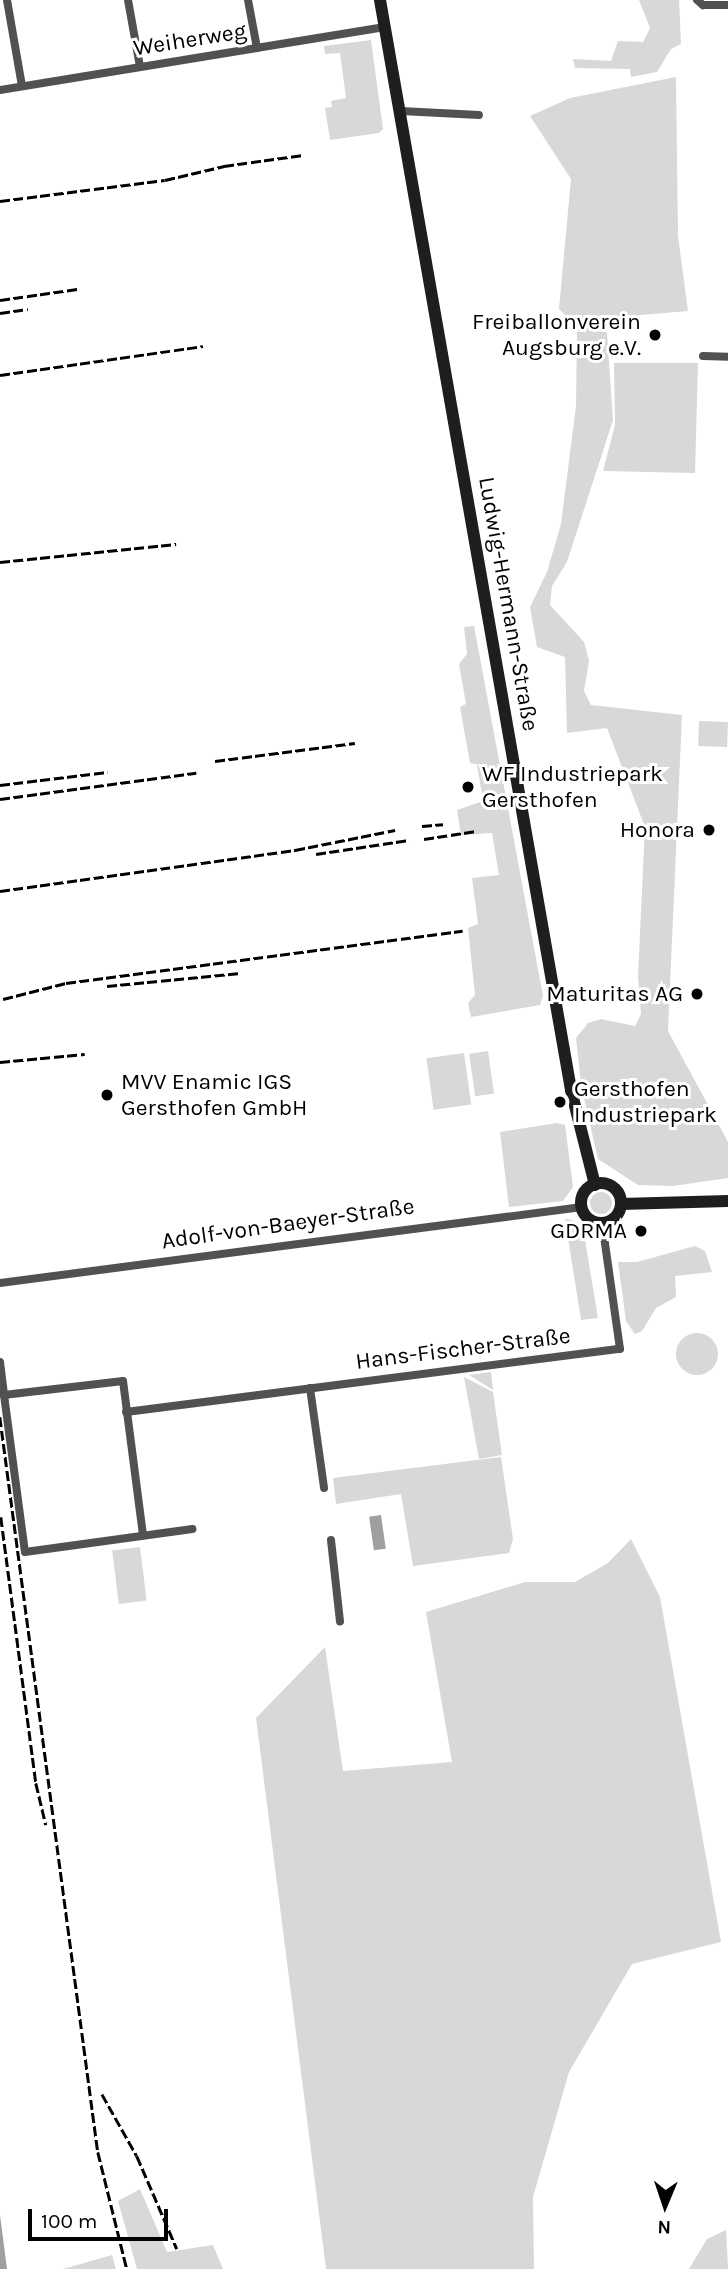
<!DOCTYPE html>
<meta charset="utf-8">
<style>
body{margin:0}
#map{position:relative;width:728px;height:2269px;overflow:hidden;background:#fff;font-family:Karla,sans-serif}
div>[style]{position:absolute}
.green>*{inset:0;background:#d8d8d8;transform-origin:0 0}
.round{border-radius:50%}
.water>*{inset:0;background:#9f9f9f;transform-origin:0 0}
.street>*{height:8px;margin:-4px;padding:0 4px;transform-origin:4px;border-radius:4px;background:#515151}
.secondary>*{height:12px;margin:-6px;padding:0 6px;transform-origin:6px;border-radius:6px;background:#1e1e1e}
.secondary>.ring{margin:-6px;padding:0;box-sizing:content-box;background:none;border:12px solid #1e1e1e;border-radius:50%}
.rail>*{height:2.5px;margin-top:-1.25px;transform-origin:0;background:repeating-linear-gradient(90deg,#000 0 10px,transparent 0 13.5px)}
.dots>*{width:19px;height:19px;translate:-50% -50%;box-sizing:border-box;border:4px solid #fff;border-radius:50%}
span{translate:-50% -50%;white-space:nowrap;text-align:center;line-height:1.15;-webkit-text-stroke:6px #fff;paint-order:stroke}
.street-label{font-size:23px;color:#000}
.poi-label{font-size:23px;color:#000}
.right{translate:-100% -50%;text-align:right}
.left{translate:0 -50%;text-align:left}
.north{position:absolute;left:630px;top:2171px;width:70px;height:70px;-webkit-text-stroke:5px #fff;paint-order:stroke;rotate:182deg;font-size:19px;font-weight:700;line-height:28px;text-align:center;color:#000}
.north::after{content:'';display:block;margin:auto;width:24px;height:32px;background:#000;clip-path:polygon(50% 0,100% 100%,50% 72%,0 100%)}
.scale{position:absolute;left:28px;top:2209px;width:140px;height:32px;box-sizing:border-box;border:4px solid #000;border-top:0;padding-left:9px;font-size:21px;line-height:24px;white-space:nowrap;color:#000;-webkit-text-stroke:5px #fff;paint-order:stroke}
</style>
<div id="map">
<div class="green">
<div style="clip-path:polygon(639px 0,679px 0,681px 44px,671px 49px,657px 72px,631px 77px,630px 69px,575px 68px,573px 59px,611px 61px,618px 41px,643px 42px,650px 28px)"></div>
<div style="clip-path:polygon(371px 40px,383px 129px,379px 133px,330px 140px,325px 108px,332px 107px,331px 101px,346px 98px,340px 53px,325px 54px,324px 46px)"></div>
<div style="clip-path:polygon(676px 77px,678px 236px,688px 311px,606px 318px,613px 420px,567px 562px,552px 586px,550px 605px,584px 642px,589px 661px,584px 691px,591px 705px,682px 715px,668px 1031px,728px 1142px,728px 1178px,673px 1186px,638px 1185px,598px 1159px,581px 1085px,576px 1038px,588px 1023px,601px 1019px,635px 1026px,641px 1014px,638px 976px,645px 827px,607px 728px,567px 733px,565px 657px,537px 647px,530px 607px,547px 572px,561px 524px,576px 406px,577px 327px,559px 309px,571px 179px,530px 116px,570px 98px)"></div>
<div style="clip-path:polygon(614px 363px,698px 363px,695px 473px,603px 471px,615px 425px)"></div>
<div style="clip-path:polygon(474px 626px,543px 996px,540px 1005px,471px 1017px,468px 1003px,475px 995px,468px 928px,478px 924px,472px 878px,499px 875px,492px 833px,461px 835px,457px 810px,483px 801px,477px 764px,470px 763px,460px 707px,466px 704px,459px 664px,467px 654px,464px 627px)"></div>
<div style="left:699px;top:721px;width:29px;height:25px;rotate:2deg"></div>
<div style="left:488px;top:1051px;width:43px;height:19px;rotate:82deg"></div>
<div style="left:464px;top:1053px;width:52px;height:38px;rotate:82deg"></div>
<div style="clip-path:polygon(557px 1123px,565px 1125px,573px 1187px,563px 1201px,509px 1207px,500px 1132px)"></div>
<div class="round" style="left:590px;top:1192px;width:22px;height:22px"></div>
<div style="clip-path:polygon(565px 1219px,572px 1220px,584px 1234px,598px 1318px,581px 1320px)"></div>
<div style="clip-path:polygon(695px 1246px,705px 1251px,712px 1272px,675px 1276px,676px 1297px,656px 1308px,642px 1331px,635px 1334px,626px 1321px,618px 1262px,637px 1262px)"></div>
<div class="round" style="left:676px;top:1333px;width:42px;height:42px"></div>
<div style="clip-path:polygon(491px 1372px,493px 1390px,469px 1375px)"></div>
<div style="clip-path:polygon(464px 1377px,493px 1392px,502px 1455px,479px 1459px)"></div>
<div style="clip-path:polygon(501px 1457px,513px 1539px,509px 1553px,413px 1566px,401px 1494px,336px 1504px,333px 1478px)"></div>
<div style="clip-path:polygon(631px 1539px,660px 1597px,721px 1942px,632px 1964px,569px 2072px,533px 2197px,534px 2269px,326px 2269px,256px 1718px,325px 1647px,343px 1771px,452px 1762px,426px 1612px,525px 1582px,575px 1582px,608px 1563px)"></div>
<div style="left:140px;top:1547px;width:54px;height:28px;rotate:83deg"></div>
<div style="clip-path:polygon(140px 2189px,167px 2252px,213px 2245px,223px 2269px,137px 2269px,118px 2201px)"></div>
<div style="clip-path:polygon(726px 2230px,728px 2269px,689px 2269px,707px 2239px)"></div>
<div style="clip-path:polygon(112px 2255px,116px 2269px,63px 2269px)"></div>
</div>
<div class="water">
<div style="left:381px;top:1515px;width:34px;height:12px;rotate:82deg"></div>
<div style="clip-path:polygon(0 2215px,7px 2269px,0 2269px)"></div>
</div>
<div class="street">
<div style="left:7px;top:0;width:87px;rotate:80.1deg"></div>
<div style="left:128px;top:0;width:68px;rotate:79.8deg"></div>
<div style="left:248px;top:0;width:49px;rotate:79.4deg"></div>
<div style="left:697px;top:0;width:8px;rotate:40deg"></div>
<div style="left:703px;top:5px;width:25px"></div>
<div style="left:0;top:90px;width:390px;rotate:-9.3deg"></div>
<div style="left:401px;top:111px;width:78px;rotate:2.9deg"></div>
<div style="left:703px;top:356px;width:25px;rotate:2deg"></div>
<div style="left:0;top:1283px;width:587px;rotate:-7.44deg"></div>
<div style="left:0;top:1362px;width:33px;rotate:83deg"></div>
<div style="left:310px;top:1388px;width:101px;rotate:82deg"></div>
<div style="left:126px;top:1412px;width:498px;rotate:-7.3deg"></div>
<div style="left:620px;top:1349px;width:127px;rotate:-98.1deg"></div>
<div style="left:143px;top:1535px;width:155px;rotate:-97.4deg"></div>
<div style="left:123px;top:1381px;width:120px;rotate:173.3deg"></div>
<div style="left:4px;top:1395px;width:158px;rotate:82.4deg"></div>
<div style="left:25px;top:1552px;width:169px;rotate:-7.8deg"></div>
<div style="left:331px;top:1540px;width:82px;rotate:83.7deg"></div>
</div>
<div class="secondary">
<div style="left:380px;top:0;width:1107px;rotate:80.06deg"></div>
<div style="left:571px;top:1090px;width:98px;rotate:75.8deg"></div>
<div class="ring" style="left:581px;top:1183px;width:28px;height:28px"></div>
<div style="left:621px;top:1204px;width:107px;rotate:-1.6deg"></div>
</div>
<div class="rail">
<div style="left:0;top:201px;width:166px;rotate:-7.3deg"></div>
<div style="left:165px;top:180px;width:61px;rotate:-13.3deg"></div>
<div style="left:224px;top:166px;width:80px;rotate:-7.9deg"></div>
<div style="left:0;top:300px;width:78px;rotate:-8.1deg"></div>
<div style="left:0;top:313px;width:28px;rotate:-8deg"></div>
<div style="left:0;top:375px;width:205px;rotate:-8.1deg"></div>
<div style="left:0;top:562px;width:177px;rotate:-5.8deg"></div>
<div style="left:215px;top:761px;width:141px;rotate:-7.3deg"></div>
<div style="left:0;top:785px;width:108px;rotate:-6.9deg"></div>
<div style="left:0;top:799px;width:198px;rotate:-7.6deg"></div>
<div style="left:422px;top:826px;width:21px;rotate:-5deg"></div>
<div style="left:424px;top:839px;width:53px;rotate:-8.7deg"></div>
<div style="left:316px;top:854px;width:94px;rotate:-8.6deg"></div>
<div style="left:0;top:891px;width:298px;rotate:-7.9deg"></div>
<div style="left:295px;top:850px;width:102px;rotate:-11.3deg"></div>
<div style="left:107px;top:986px;width:134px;rotate:-5.6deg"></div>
<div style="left:3px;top:999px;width:65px;rotate:-14.3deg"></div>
<div style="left:66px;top:983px;width:400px;rotate:-7.5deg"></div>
<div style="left:0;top:1062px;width:85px;rotate:-5.4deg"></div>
<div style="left:0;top:1417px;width:742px;rotate:82.41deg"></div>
<div style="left:98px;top:2152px;width:121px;rotate:76.1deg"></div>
<div style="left:1px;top:1517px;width:268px;rotate:82.5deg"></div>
<div style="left:36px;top:1783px;width:43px;rotate:76.6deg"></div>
<div style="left:102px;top:2094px;width:71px;rotate:60.6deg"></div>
<div style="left:137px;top:2156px;width:101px;rotate:66.7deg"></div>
</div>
<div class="dots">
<div style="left:655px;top:335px;background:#000"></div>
<div style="left:468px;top:787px;background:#000"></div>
<div style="left:709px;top:830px;background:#000"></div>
<div style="left:697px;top:994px;background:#000"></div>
<div style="left:107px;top:1095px;background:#000"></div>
<div style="left:560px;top:1102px;background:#000"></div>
<div style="left:641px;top:1231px;background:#000"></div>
</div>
<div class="street-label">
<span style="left:190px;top:40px;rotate:-9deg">Weiherweg</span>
<span style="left:508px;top:604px;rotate:80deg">Ludwig-Hermann-Straße</span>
<span style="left:288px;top:1224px;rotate:-8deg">Adolf-von-Baeyer-Straße</span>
<span style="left:463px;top:1349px;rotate:-7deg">Hans-Fischer-Straße</span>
</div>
<div class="poi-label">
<span class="right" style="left:641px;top:335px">Freiballonverein<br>Augsburg e.V.</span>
<span class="left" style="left:482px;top:787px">WF Industriepark<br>Gersthofen</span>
<span class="right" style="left:695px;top:830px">Honora</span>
<span class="right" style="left:683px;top:994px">Maturitas AG</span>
<span class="left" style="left:121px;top:1095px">MVV Enamic IGS<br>Gersthofen GmbH</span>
<span class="left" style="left:574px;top:1102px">Gersthofen<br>Industriepark</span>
<span class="right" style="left:627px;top:1231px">GDRMA</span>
</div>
<div class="north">N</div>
<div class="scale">100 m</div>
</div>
